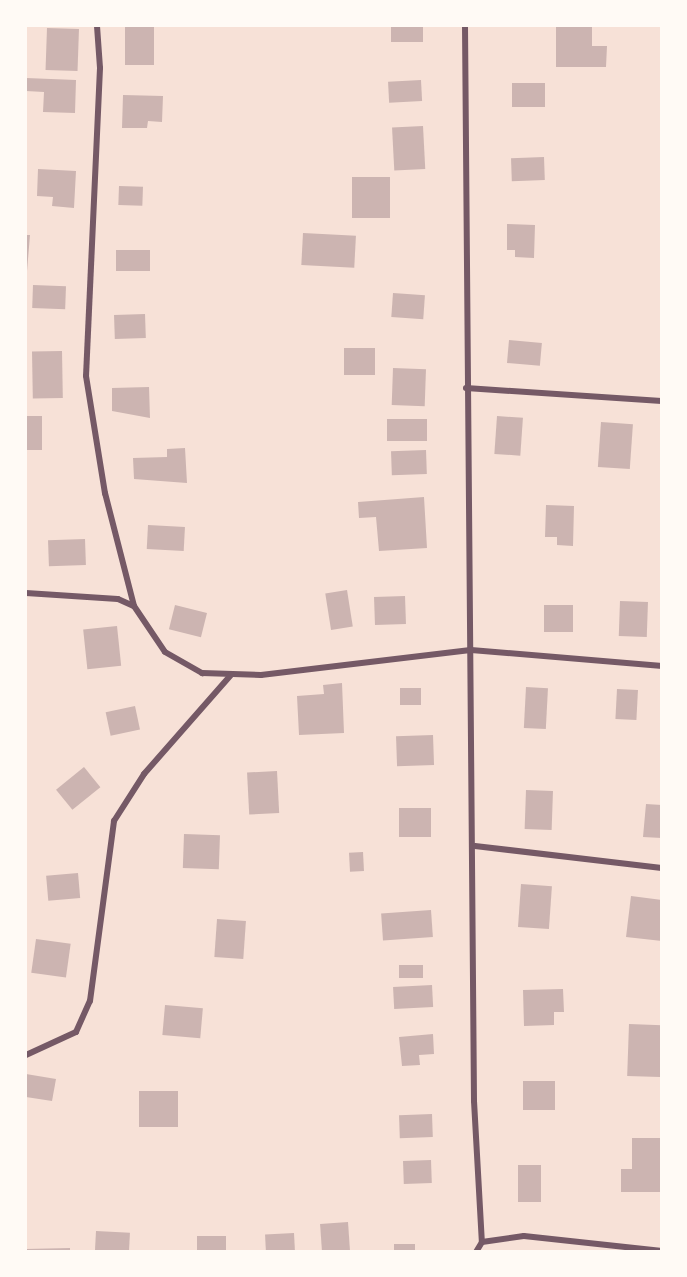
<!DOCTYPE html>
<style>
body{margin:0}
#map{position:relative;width:687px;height:1277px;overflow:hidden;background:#f7e1d7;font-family:Montserrat,sans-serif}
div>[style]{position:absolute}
.building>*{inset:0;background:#ccb4b1;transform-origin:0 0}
.minor>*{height:6px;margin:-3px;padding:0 3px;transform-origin:3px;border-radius:3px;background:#755966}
span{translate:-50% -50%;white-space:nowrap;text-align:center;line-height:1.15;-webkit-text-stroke:6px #fffaf5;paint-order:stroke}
.frame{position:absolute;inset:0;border:27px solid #fffaf5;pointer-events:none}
</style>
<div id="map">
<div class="building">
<div style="left:125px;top:26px;width:29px;height:39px"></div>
<div style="left:391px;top:26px;width:32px;height:16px"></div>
<div style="clip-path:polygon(556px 26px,592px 26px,592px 46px,607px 46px,606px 67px,556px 67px)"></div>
<div style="left:47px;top:28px;width:32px;height:42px;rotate:2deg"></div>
<div style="clip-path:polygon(26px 78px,76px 80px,75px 113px,43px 112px,44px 92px,26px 91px)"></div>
<div style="left:421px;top:80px;width:21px;height:33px;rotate:87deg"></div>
<div style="left:512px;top:83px;width:33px;height:24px"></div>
<div style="clip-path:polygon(123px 95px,163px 96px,162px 122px,148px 121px,147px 128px,122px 128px)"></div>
<div style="left:423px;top:126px;width:43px;height:31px;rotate:87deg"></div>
<div style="left:544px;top:157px;width:23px;height:33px;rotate:88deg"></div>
<div style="clip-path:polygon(38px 169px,76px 171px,74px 208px,52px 206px,53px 197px,37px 196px)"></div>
<div style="left:352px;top:177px;width:38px;height:41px"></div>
<div style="left:119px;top:186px;width:24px;height:19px;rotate:2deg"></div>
<div style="clip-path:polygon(507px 224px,535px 225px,534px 258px,515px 257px,515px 250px,507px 250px)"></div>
<div style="left:303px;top:233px;width:53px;height:32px;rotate:3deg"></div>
<div style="clip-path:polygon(26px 235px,30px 235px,27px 271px,26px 271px)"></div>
<div style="left:116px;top:250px;width:34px;height:21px"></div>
<div style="left:33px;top:285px;width:33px;height:23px;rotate:2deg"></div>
<div style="left:393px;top:293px;width:32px;height:24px;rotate:4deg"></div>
<div style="left:145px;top:314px;width:24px;height:31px;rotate:88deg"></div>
<div style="left:509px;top:340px;width:33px;height:23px;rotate:5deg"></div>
<div style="left:344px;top:348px;width:31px;height:27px"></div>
<div style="left:62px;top:351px;width:47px;height:30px;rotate:89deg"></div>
<div style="left:393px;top:368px;width:33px;height:37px;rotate:2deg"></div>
<div style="clip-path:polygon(149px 387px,150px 418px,112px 411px,112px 388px)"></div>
<div style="left:26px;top:416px;width:16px;height:34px"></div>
<div style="left:497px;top:416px;width:26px;height:38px;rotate:4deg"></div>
<div style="left:427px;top:419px;width:22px;height:40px;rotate:90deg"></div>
<div style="left:601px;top:422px;width:32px;height:45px;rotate:4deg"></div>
<div style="clip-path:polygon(185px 448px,187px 483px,134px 479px,133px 458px,167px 457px,167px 449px)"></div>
<div style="left:426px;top:450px;width:24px;height:35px;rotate:88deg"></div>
<div style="clip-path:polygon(424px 497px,427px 548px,379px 551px,376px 517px,359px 518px,358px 502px)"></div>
<div style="clip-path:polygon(546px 505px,574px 506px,573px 546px,557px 545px,557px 537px,545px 537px)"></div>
<div style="left:148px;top:525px;width:37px;height:24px;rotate:3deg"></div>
<div style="left:85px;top:539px;width:26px;height:37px;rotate:88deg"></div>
<div style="left:347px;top:590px;width:37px;height:22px;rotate:81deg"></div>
<div style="left:405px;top:596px;width:28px;height:31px;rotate:88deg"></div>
<div style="left:620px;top:601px;width:28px;height:35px;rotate:2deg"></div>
<div style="left:175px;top:605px;width:33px;height:25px;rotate:14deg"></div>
<div style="left:544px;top:605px;width:29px;height:27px"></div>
<div style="left:117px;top:626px;width:40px;height:34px;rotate:84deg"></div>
<div style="clip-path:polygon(342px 683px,344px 733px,299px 735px,297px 696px,324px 694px,323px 685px)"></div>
<div style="left:526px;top:687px;width:22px;height:41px;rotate:3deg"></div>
<div style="left:421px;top:688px;width:17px;height:21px;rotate:90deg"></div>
<div style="left:617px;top:689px;width:21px;height:30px;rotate:3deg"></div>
<div style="left:135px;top:706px;width:24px;height:30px;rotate:78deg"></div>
<div style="left:433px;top:735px;width:30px;height:37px;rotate:88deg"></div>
<div style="left:84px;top:767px;width:26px;height:36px;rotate:51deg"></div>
<div style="left:277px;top:771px;width:42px;height:30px;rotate:87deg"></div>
<div style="left:526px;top:790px;width:27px;height:39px;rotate:2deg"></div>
<div style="clip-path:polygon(646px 804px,662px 805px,662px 838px,643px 837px)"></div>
<div style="left:399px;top:808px;width:32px;height:29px"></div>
<div style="left:184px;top:834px;width:36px;height:34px;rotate:2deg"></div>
<div style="left:363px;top:852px;width:19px;height:14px;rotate:87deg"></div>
<div style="left:78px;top:873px;width:25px;height:32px;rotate:85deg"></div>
<div style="left:521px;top:884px;width:31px;height:43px;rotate:4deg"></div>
<div style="clip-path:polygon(631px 896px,662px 900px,662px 941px,626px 937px)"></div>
<div style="left:431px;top:910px;width:27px;height:50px;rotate:86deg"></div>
<div style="left:217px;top:919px;width:29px;height:38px;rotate:4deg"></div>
<div style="left:36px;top:939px;width:35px;height:34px;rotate:8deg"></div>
<div style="left:399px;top:965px;width:24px;height:13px"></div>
<div style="left:432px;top:985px;width:22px;height:39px;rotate:87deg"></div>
<div style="clip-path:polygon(563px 989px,564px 1012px,554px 1012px,554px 1025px,524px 1026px,523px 990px)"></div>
<div style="left:165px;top:1005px;width:38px;height:30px;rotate:5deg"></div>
<div style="left:629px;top:1024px;width:33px;height:52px;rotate:2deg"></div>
<div style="clip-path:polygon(433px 1034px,434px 1054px,419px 1055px,420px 1065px,402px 1066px,399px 1037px)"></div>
<div style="clip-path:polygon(26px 1074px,56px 1079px,52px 1101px,26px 1097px)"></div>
<div style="left:523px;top:1081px;width:32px;height:29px"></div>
<div style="left:178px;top:1091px;width:36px;height:39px;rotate:90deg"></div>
<div style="left:432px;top:1114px;width:23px;height:33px;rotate:88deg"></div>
<div style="clip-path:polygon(632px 1138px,662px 1138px,662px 1192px,621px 1192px,621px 1169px,632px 1169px)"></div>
<div style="left:431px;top:1160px;width:23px;height:28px;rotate:88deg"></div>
<div style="left:518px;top:1165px;width:23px;height:37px"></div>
<div style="left:348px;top:1222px;width:30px;height:28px;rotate:86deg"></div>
<div style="left:96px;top:1231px;width:34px;height:21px;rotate:3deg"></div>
<div style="left:294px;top:1233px;width:19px;height:29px;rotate:87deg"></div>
<div style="left:197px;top:1236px;width:29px;height:16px"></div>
<div style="left:415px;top:1244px;width:8px;height:21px;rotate:90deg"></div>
<div style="clip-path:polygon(70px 1248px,70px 1252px,26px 1252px,26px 1249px)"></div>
</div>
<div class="minor">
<div style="left:97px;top:26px;width:42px;rotate:85.9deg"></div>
<div style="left:100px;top:68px;width:308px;rotate:92.6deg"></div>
<div style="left:86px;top:376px;width:119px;rotate:80.8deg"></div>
<div style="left:105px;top:493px;width:117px;rotate:75.6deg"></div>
<div style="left:465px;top:26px;width:1075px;rotate:89.52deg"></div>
<div style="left:474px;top:1101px;width:141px;rotate:86.8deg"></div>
<div style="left:466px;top:388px;width:196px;rotate:3.8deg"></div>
<div style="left:26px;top:593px;width:92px;rotate:3.7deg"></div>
<div style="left:118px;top:599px;width:17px;rotate:24deg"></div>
<div style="left:134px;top:606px;width:55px;rotate:56deg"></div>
<div style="left:165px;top:652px;width:43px;rotate:29.6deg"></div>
<div style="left:202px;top:673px;width:59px;rotate:1.9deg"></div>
<div style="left:261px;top:675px;width:211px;rotate:-6.8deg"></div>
<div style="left:471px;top:650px;width:192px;rotate:4.8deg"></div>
<div style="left:475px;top:846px;width:188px;rotate:6.7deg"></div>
<div style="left:26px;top:1055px;width:55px;rotate:-24.7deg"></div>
<div style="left:76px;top:1032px;width:34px;rotate:-66deg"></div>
<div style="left:90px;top:1001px;width:182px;rotate:-82.4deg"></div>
<div style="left:114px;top:821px;width:56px;rotate:-57.4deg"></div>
<div style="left:144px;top:774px;width:132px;rotate:-48.7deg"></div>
<div style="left:476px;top:1252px;width:12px;rotate:-59deg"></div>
<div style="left:482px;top:1242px;width:42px;rotate:-8.1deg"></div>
<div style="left:524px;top:1236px;width:139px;rotate:6.2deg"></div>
</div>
<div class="frame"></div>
</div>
